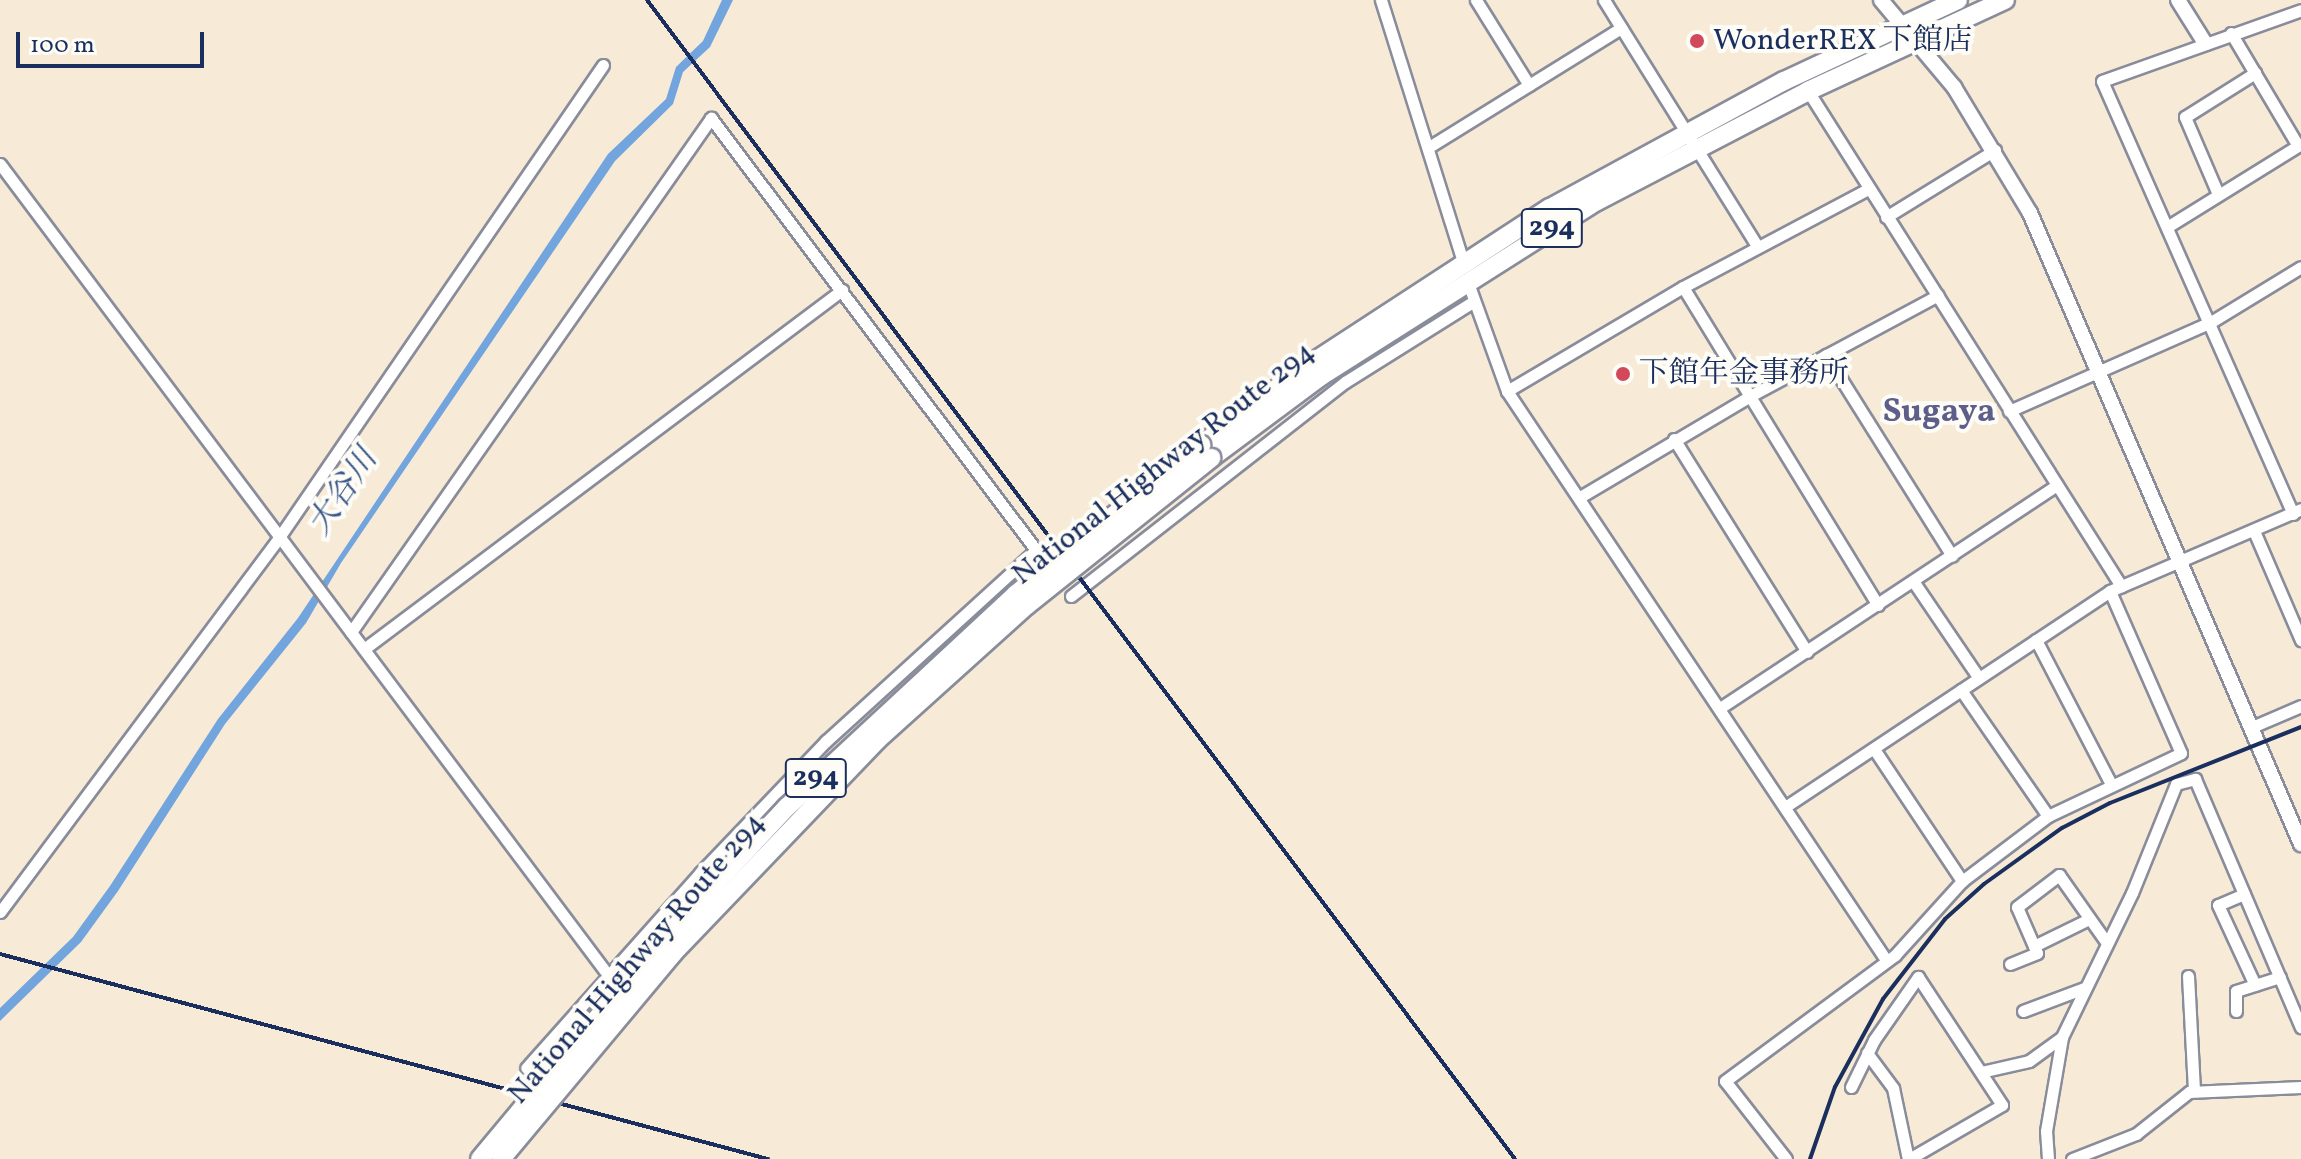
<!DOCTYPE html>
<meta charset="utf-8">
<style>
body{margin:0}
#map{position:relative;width:2301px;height:1159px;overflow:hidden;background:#f7ead7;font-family:Vollkorn,"Noto Serif JP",serif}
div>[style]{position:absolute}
.water>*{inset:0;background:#72a4dd}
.roads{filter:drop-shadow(2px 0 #898c9a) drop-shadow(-2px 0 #898c9a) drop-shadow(0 2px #898c9a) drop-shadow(0 -2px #898c9a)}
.minor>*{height:11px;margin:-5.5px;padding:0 5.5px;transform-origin:5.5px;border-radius:5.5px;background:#fff}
.tertiary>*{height:14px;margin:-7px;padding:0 7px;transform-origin:7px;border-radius:7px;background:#fff}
.trunk>*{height:18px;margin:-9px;padding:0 9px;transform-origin:9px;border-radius:9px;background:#fff}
.rail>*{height:4px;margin:-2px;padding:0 2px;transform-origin:2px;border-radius:2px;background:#1b2f5e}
.bridges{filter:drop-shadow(2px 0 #898c9a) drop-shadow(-2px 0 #898c9a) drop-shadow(0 2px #898c9a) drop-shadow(0 -2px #898c9a)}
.trunk-bridge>*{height:18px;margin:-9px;padding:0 9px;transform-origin:9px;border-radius:9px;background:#fff}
.dots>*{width:22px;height:22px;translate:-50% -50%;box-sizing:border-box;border:4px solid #fdfcf7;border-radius:50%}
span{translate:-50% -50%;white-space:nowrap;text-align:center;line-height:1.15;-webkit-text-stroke:8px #fdfcf7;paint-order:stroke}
.shield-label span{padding:2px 6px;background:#fdfcf7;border:2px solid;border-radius:6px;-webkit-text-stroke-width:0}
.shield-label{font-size:28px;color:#1b2f5e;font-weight:700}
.poi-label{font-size:30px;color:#1b2f5e}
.left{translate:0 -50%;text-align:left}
.street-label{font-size:30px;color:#1b2f5e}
.water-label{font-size:32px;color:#39588a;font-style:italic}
.quarter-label{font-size:34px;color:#5e5e8a;font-weight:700}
.scale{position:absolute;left:16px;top:32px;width:188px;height:36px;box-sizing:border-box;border:4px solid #1b2f5e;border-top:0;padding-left:10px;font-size:24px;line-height:28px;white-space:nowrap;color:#1b2f5e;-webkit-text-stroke:6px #fdfcf7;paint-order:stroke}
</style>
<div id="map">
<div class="water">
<div style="clip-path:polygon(722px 0,733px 0,710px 47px,683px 72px,673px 104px,615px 161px,341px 563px,306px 623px,225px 724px,118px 891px,81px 942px,0 1021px,0 1008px,73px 937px,110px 886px,218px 719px,298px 618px,608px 154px,666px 99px,676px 67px,703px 41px)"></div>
</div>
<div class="roads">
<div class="minor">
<div style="left:1381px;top:0;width:275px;rotate:72.6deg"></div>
<div style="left:1476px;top:0;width:100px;rotate:58.1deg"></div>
<div style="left:1604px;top:0;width:290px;rotate:58.1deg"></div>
<div style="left:2231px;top:33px;width:131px;rotate:59.3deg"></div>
<div style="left:1808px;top:91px;width:586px;rotate:57.69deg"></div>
<div style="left:1429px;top:147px;width:226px;rotate:-31.8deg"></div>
<div style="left:0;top:164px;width:1014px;rotate:53.14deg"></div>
<div style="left:2218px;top:194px;width:84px;rotate:-113.2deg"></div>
<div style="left:2185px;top:117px;width:83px;rotate:-32.2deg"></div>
<div style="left:1886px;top:217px;width:128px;rotate:-31.6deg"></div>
<div style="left:2167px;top:227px;width:158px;rotate:-31.8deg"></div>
<div style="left:1467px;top:280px;width:118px;rotate:70.2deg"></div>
<div style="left:1507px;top:391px;width:684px;rotate:56.33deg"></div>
<div style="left:1683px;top:287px;width:373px;rotate:58.5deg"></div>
<div style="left:1826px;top:355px;width:237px;rotate:57.9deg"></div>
<div style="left:1507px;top:391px;width:204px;rotate:-30.6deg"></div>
<div style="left:1683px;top:287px;width:209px;rotate:-27.9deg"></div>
<div style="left:2009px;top:411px;width:221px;rotate:-23.8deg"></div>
<div style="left:2211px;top:322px;width:105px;rotate:-31.4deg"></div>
<div style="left:1674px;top:439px;width:251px;rotate:58deg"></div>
<div style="left:1580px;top:497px;width:198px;rotate:-30.7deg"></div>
<div style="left:1750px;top:396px;width:213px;rotate:-28.2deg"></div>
<div style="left:2293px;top:514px;width:473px;rotate:-113.8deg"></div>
<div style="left:2102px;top:81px;width:211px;rotate:-19.6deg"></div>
<div style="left:2254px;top:531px;width:119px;rotate:66.7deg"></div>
<div style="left:1913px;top:581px;width:117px;rotate:55.8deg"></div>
<div style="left:1071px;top:596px;width:348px;rotate:-38deg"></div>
<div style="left:1345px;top:382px;width:152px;rotate:-32.1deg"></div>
<div style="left:351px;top:632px;width:628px;rotate:-54.99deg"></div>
<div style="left:711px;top:118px;width:541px;rotate:53.05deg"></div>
<div style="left:1036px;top:550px;width:284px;rotate:137.7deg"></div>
<div style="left:826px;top:741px;width:182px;rotate:133.7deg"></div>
<div style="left:700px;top:873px;width:261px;rotate:131.7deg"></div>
<div style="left:2036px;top:640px;width:162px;rotate:62.5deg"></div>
<div style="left:364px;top:649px;width:598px;rotate:-36.91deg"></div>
<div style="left:1961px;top:690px;width:153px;rotate:55.4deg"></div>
<div style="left:1720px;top:708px;width:404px;rotate:-33.5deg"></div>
<div style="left:2252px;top:727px;width:53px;rotate:-23.2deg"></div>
<div style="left:1874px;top:749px;width:159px;rotate:56.3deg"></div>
<div style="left:1785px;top:807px;width:390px;rotate:-33.6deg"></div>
<div style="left:2110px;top:591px;width:208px;rotate:-23.2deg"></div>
<div style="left:2244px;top:894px;width:28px;rotate:157deg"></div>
<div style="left:2218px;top:905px;width:88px;rotate:65.2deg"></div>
<div style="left:0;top:912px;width:469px;rotate:-53.3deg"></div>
<div style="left:280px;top:536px;width:571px;rotate:-55.56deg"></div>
<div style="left:2034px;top:946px;width:61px;rotate:-26.1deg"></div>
<div style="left:2010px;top:964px;width:29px;rotate:-22deg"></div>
<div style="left:2037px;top:953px;width:50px;rotate:-113.5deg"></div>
<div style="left:2017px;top:907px;width:53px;rotate:-37.3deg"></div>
<div style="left:2059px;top:875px;width:83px;rotate:54.8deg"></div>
<div style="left:2188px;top:976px;width:115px;rotate:87deg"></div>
<div style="left:2023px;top:1011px;width:65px;rotate:-20.7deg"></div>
<div style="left:2236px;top:1011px;width:20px;rotate:-90deg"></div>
<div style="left:2236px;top:991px;width:46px;rotate:-17.7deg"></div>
<div style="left:1867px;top:1053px;width:44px;rotate:53.4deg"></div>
<div style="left:1893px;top:1088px;width:73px;rotate:78.1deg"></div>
<div style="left:1981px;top:1072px;width:49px;rotate:-12.9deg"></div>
<div style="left:2029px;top:1061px;width:41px;rotate:-36deg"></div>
<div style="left:1851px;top:1087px;width:52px;rotate:-63.9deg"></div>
<div style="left:1874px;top:1040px;width:77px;rotate:-55.1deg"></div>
<div style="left:1918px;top:977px;width:153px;rotate:56.7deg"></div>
<div style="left:2002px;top:1105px;width:108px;rotate:149.9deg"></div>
<div style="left:1786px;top:1159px;width:99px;rotate:-128deg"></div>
<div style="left:1725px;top:1081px;width:212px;rotate:-36.5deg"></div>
<div style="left:1895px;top:955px;width:100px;rotate:-47.8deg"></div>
<div style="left:1962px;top:881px;width:108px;rotate:-37.1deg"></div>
<div style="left:2048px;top:816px;width:147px;rotate:-25.3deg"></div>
<div style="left:2181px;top:753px;width:177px;rotate:-113.7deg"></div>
<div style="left:2048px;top:1159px;width:28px;rotate:-94deg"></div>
<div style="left:2046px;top:1131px;width:95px;rotate:-80.3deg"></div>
<div style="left:2062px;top:1037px;width:160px;rotate:-64.1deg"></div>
<div style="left:2132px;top:893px;width:118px;rotate:-68deg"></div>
<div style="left:2176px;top:784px;width:20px;rotate:-15deg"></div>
<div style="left:2195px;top:779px;width:270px;rotate:66.9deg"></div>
<div style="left:2072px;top:1159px;width:69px;rotate:-21.3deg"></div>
<div style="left:2136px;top:1134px;width:68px;rotate:-38.4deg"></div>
<div style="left:2189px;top:1092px;width:112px;rotate:-2.6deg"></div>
</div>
<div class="tertiary">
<div style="left:1881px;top:0;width:114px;rotate:50deg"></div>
<div style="left:1954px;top:87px;width:147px;rotate:58.9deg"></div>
<div style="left:2030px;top:213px;width:687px;rotate:66.76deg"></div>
<div style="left:2178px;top:0;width:51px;rotate:57.9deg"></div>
</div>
<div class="trunk">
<div style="left:1201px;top:445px;width:138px;rotate:-36.5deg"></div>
<div style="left:1312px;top:363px;width:284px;rotate:-33.1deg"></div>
<div style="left:1550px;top:208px;width:266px;rotate:-28.5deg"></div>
<div style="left:1784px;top:81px;width:192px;rotate:-25deg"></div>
<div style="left:1211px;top:458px;width:137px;rotate:-36.7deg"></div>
<div style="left:1321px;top:376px;width:327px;rotate:-32.4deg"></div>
<div style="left:1597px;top:201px;width:238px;rotate:-27.5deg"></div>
<div style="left:1808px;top:91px;width:217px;rotate:-24.8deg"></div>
</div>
</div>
<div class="rail">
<div style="left:647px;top:0;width:1448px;rotate:53.17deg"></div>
<div style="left:0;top:954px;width:795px;rotate:14.95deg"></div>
<div style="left:1810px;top:1159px;width:76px;rotate:-70.9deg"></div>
<div style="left:1835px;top:1087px;width:100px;rotate:-61.4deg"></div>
<div style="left:1883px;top:999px;width:101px;rotate:-52.2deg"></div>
<div style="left:1945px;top:919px;width:52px;rotate:-41.9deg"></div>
<div style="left:1984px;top:884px;width:96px;rotate:-35.7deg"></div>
<div style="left:2062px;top:828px;width:54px;rotate:-27.5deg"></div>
<div style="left:2110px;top:803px;width:206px;rotate:-21.7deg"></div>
</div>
<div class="bridges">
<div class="trunk-bridge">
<div style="left:480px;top:1159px;width:281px;rotate:-50.2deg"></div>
<div style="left:660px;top:943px;width:186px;rotate:-47deg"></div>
<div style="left:787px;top:807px;width:313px;rotate:-42.9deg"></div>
<div style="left:1016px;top:594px;width:238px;rotate:-38.8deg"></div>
<div style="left:501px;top:1159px;width:268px;rotate:-50.1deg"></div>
<div style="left:673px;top:953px;width:295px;rotate:-46.2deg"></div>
<div style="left:877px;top:740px;width:202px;rotate:-42deg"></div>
<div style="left:1027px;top:605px;width:236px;rotate:-38.6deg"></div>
</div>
</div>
<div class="dots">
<div style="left:1697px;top:41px;background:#d1495b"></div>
<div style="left:1623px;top:374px;background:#d1495b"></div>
</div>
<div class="shield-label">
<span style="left:1552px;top:228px">294</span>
<span style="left:816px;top:778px">294</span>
</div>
<div class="poi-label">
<span class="left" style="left:1713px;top:41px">WonderREX 下館店</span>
<span class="left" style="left:1639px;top:374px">下館年金事務所</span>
</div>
<div class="street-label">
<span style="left:1164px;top:464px;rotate:-38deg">National Highway Route 294</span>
<span style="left:637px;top:959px;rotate:-49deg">National Highway Route 294</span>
</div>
<div class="water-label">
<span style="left:344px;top:493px;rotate:-56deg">大谷川</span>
</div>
<div class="quarter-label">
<span style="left:1939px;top:413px">Sugaya</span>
</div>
<div class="scale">100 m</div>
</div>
